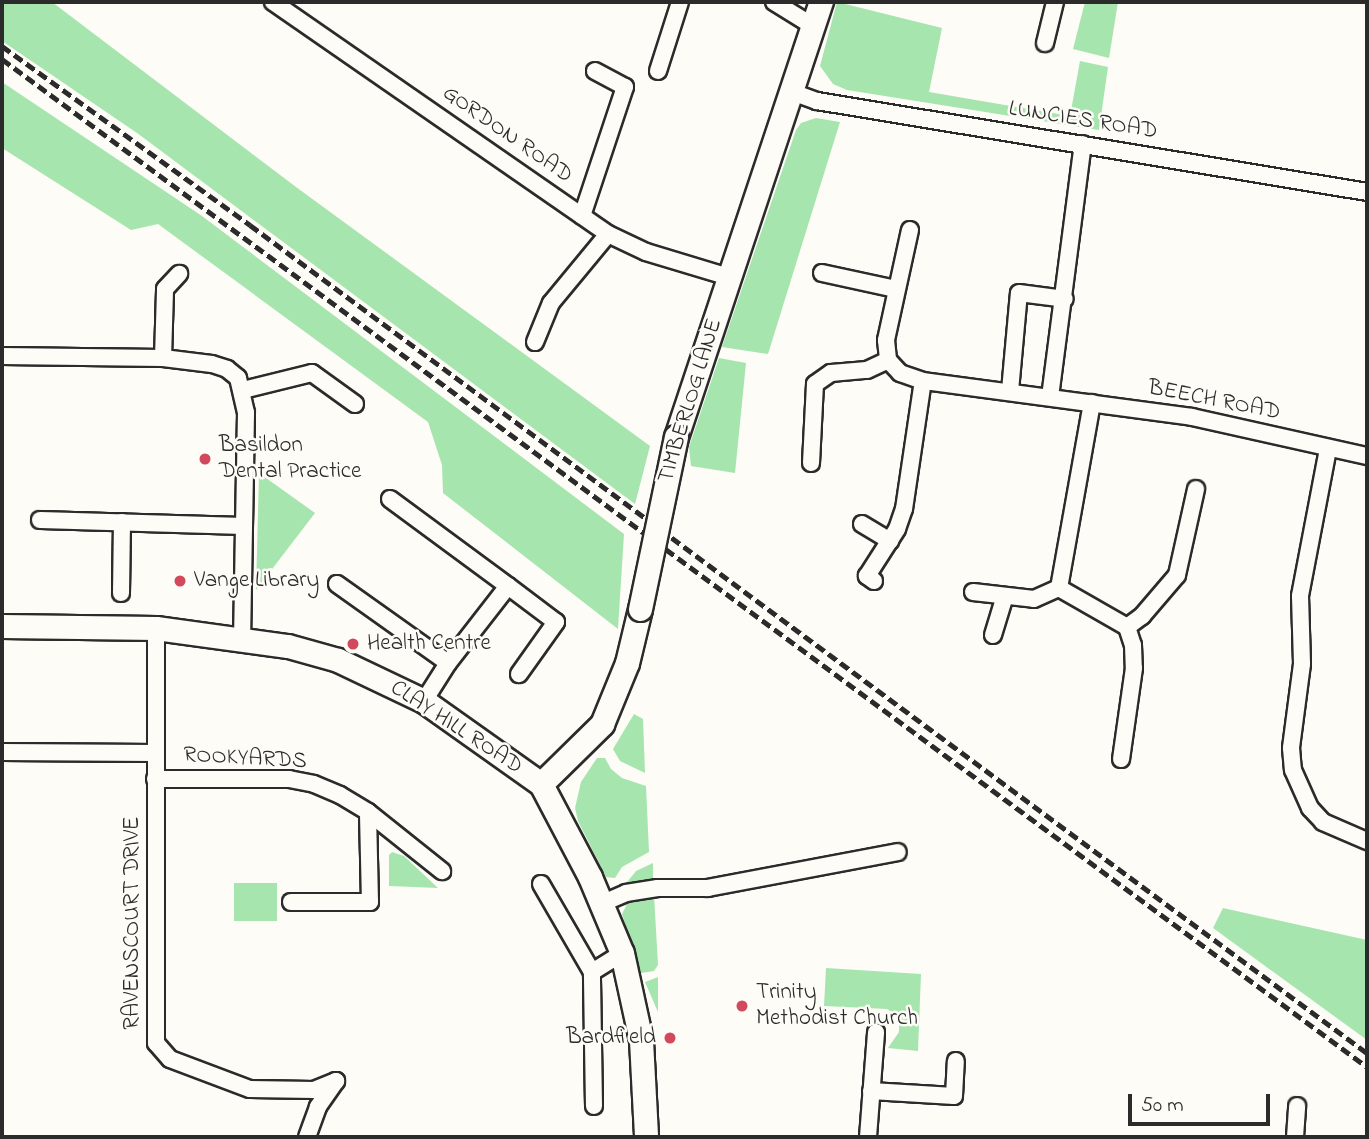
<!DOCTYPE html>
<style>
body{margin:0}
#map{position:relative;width:1369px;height:1139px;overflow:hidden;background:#fdfcf7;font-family:"Indie Flower",sans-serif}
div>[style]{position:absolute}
.green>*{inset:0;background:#a6e5ae;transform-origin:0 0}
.roads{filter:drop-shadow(2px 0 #2b2b2b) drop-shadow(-2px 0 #2b2b2b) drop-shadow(0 2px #2b2b2b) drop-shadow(0 -2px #2b2b2b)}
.street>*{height:16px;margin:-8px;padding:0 8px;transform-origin:8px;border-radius:8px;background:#fdfcf7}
.secondary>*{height:23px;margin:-11.5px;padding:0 11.5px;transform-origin:11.5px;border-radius:11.5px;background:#fdfcf7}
.rail>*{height:5px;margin-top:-2.5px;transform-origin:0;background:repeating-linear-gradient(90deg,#2b2b2b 0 10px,transparent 0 15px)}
.bridges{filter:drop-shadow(2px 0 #2b2b2b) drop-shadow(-2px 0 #2b2b2b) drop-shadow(0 2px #2b2b2b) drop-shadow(0 -2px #2b2b2b)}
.secondary-bridge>*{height:23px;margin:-11.5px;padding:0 11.5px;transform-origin:11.5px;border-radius:11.5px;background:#fdfcf7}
.dots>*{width:19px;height:19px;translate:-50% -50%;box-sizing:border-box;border:4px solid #fdfcf7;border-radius:50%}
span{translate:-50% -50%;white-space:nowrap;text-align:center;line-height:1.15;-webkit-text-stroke:5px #fdfcf7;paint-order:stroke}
.street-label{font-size:23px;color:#2b2b2b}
.poi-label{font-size:23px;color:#2b2b2b}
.left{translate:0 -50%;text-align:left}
.right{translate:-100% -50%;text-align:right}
.frame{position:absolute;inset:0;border:4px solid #2b2b2b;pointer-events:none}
.scale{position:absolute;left:1128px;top:1094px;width:142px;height:32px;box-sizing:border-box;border:4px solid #2b2b2b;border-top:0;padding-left:9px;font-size:21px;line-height:24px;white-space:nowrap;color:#2b2b2b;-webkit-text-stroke:5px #fdfcf7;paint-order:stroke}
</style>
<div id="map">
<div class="green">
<div style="clip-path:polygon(2px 2px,52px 2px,296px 187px,650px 446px,635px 504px,137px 133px,2px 41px)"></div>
<div style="clip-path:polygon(837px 2px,942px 28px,929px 92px,1070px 116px,1080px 61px,1108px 67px,1099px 130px,847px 90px,833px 84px,820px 66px)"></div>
<div style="clip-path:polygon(1085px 2px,1118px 2px,1109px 58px,1073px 49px)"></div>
<div style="clip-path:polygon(2px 82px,202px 216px,624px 534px,618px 629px,443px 493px,442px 465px,428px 422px,158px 224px,131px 230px,2px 148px)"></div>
<div style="clip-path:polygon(816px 118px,840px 122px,768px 354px,722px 347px,796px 130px,801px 123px)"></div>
<div style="clip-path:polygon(719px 358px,746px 363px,735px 473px,691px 466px,689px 447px)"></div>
<div style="clip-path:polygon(259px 473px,315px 513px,256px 590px)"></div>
<div style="clip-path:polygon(634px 714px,643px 719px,645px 773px,620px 761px,613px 749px)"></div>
<div style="clip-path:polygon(597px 758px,605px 758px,611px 769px,622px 778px,646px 786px,649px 852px,622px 867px,615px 878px,606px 877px,578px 821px,575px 808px,581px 782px)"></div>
<div style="clip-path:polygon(392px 852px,404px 856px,438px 888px,389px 886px,389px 855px)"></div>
<div style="clip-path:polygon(653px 863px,653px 884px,624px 886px,636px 871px)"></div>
<div style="left:234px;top:883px;width:43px;height:38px"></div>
<div style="clip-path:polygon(654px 895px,658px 965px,654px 971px,641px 973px,622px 914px,630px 898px)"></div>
<div style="clip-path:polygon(1223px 908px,1367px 940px,1367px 1040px,1213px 928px)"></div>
<div style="clip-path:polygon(826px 968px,921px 974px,918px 1051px,888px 1048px,899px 1032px,899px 1021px,895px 1014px,887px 1009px,824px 1006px)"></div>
<div style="clip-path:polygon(658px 977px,658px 1012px,645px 982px)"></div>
</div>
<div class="roads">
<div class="street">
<div style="left:273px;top:2px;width:407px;rotate:34.7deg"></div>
<div style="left:608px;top:234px;width:42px;rotate:25.3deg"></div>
<div style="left:646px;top:252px;width:87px;rotate:16.8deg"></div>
<div style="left:774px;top:2px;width:46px;rotate:31.6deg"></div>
<div style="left:1045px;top:43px;width:42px;rotate:-76.3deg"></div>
<div style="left:658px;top:71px;width:72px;rotate:-72.3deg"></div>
<div style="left:792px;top:92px;width:27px;rotate:20deg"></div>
<div style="left:817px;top:101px;width:557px;rotate:9.39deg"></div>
<div style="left:582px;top:216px;width:136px;rotate:-71.6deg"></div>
<div style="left:625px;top:87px;width:34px;rotate:-152deg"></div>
<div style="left:910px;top:230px;width:113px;rotate:102.3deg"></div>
<div style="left:886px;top:340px;width:20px;rotate:84deg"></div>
<div style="left:888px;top:360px;width:18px;rotate:47deg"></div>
<div style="left:900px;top:373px;width:24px;rotate:19deg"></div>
<div style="left:923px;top:381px;width:271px;rotate:7.6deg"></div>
<div style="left:1192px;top:417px;width:179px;rotate:12.6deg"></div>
<div style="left:822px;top:273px;width:76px;rotate:12.2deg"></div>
<div style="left:535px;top:342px;width:42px;rotate:-67.7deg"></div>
<div style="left:551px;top:303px;width:89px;rotate:-50.4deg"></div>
<div style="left:2px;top:356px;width:161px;rotate:0.7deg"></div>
<div style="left:163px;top:358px;width:49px;rotate:7deg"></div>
<div style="left:212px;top:364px;width:16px;rotate:18deg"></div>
<div style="left:227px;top:369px;width:14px;rotate:39deg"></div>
<div style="left:238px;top:378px;width:36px;rotate:77deg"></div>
<div style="left:246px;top:413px;width:226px;rotate:91deg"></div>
<div style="left:163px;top:358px;width:69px;rotate:-88.3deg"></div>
<div style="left:165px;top:289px;width:21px;rotate:-47deg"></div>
<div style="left:243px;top:390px;width:71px;rotate:-13.8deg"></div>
<div style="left:312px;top:373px;width:53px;rotate:35.8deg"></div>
<div style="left:1010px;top:391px;width:98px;rotate:-84.8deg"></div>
<div style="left:1019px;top:293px;width:46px;rotate:7.4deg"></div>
<div style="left:1050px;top:397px;width:255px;rotate:-82.6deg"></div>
<div style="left:1328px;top:449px;width:150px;rotate:100.8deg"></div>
<div style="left:1300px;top:596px;width:68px;rotate:88.3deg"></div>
<div style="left:1302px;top:664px;width:85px;rotate:97.5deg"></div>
<div style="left:1291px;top:748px;width:22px;rotate:85deg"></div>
<div style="left:1293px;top:770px;width:42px;rotate:65.9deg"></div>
<div style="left:1310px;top:808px;width:19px;rotate:47deg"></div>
<div style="left:1323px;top:822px;width:48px;rotate:23.4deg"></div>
<div style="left:811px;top:463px;width:79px;rotate:-87.1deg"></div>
<div style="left:815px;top:384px;width:19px;rotate:-35deg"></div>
<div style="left:831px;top:373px;width:36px;rotate:-5deg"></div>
<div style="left:867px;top:370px;width:23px;rotate:-25deg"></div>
<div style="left:390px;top:499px;width:147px;rotate:36.4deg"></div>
<div style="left:508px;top:586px;width:98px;rotate:127.9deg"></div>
<div style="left:40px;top:520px;width:204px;rotate:1.7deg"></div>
<div style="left:862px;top:524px;width:33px;rotate:31deg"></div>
<div style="left:874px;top:581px;width:9px;rotate:-144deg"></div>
<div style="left:867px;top:576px;width:56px;rotate:-57.4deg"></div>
<div style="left:897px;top:529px;width:21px;rotate:-71deg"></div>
<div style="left:904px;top:509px;width:129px;rotate:-81.6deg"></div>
<div style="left:337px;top:584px;width:136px;rotate:35.4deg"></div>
<div style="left:448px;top:663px;width:45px;rotate:122.3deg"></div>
<div style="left:508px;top:586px;width:60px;rotate:36.9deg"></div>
<div style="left:556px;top:622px;width:64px;rotate:125.4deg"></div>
<div style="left:1059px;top:588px;width:78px;rotate:29.8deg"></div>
<div style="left:1127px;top:627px;width:19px;rotate:72deg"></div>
<div style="left:1133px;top:645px;width:23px;rotate:88deg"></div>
<div style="left:1134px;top:668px;width:92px;rotate:98.1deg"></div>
<div style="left:973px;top:592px;width:61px;rotate:6.5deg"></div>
<div style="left:1034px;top:599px;width:27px;rotate:-24deg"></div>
<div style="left:1059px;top:588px;width:188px;rotate:-79.9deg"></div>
<div style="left:121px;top:593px;width:71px;rotate:-89.2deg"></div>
<div style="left:1127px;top:627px;width:19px;rotate:-36deg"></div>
<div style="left:1142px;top:616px;width:54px;rotate:-49.5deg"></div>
<div style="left:1177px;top:575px;width:88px;rotate:-77.5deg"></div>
<div style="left:156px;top:628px;width:415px;rotate:90deg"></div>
<div style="left:156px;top:1043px;width:21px;rotate:49deg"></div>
<div style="left:170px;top:1059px;width:85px;rotate:20.6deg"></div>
<div style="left:250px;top:1089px;width:64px;rotate:0.9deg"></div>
<div style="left:314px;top:1090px;width:24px;rotate:-22deg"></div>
<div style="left:336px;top:1081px;width:32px;rotate:125deg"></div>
<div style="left:318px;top:1107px;width:32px;rotate:110deg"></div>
<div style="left:993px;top:635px;width:39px;rotate:-73deg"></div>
<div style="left:2px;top:752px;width:152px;rotate:0.4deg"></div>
<div style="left:155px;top:779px;width:134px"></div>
<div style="left:289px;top:779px;width:25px;rotate:11deg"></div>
<div style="left:314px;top:784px;width:28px;rotate:23deg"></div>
<div style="left:340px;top:795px;width:33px;rotate:31deg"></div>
<div style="left:368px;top:812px;width:95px;rotate:38.6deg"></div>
<div style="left:541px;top:884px;width:102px;rotate:59.9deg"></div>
<div style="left:291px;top:902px;width:79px"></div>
<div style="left:370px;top:902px;width:90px;rotate:-91.3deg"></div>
<div style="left:603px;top:903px;width:25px;rotate:-23deg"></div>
<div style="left:626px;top:893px;width:32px;rotate:-9deg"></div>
<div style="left:658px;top:888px;width:50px"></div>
<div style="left:708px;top:888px;width:193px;rotate:-10.7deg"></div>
<div style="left:871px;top:1091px;width:83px;rotate:3.4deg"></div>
<div style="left:954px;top:1096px;width:35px;rotate:-87deg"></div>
<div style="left:594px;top:1106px;width:134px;rotate:-90.9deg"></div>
<div style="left:592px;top:972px;width:36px;rotate:-32deg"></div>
<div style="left:868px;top:1137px;width:105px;rotate:-85.6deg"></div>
<div style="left:1295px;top:1137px;width:31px;rotate:-86deg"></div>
</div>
<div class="secondary">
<div style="left:676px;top:437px;width:459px;rotate:-71.6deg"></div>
<div style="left:2px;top:626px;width:154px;rotate:0.7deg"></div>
<div style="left:156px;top:628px;width:133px;rotate:7.8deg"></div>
<div style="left:288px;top:646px;width:52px;rotate:15.6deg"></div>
<div style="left:338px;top:660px;width:95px;rotate:25.5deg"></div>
<div style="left:424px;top:701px;width:143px;rotate:35.4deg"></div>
<div style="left:541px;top:784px;width:105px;rotate:62.2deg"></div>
<div style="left:590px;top:877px;width:82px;rotate:67.2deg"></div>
<div style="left:622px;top:953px;width:89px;rotate:77.7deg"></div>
<div style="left:641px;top:1040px;width:97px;rotate:87deg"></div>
<div style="left:541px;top:784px;width:86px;rotate:-44.5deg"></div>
<div style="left:602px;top:724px;width:66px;rotate:-67.7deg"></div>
<div style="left:627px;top:663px;width:56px;rotate:-76.5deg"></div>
</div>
</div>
<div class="rail">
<div style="left:2px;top:46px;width:306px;rotate:35.8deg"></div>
<div style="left:250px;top:225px;width:1390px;rotate:36.55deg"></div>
<div style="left:2px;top:59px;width:1697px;rotate:36.44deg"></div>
</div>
<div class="bridges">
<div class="secondary-bridge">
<div style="left:640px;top:609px;width:176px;rotate:-78.2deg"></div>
</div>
</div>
<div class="dots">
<div style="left:205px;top:459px;background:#d1495b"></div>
<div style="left:180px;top:581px;background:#d1495b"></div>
<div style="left:353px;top:644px;background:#d1495b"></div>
<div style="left:742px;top:1006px;background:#d1495b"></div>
<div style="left:670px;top:1038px;background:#d1495b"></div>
</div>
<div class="street-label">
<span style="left:1083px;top:121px;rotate:9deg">LUNCIES ROAD</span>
<span style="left:507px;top:135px;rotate:35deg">GORDON ROAD</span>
<span style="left:691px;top:401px;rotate:-73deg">TIMBERLOG LANE</span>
<span style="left:1214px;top:401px;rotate:11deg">BEECH ROAD</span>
<span style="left:456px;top:728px;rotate:33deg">CLAY HILL ROAD</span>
<span style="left:245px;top:759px;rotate:3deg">ROOKYARDS</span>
<span style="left:133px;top:923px;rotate:-90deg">RAVENSCOURT DRIVE</span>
</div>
<div class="poi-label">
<span class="left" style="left:219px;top:459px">Basildon<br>Dental Practice</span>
<span class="left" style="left:194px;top:581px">Vange Library</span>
<span class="left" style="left:367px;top:644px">Health Centre</span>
<span class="left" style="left:756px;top:1006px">Trinity<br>Methodist Church</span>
<span class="right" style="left:656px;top:1038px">Bardfield</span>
</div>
<div class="frame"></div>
<div class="scale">50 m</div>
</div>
